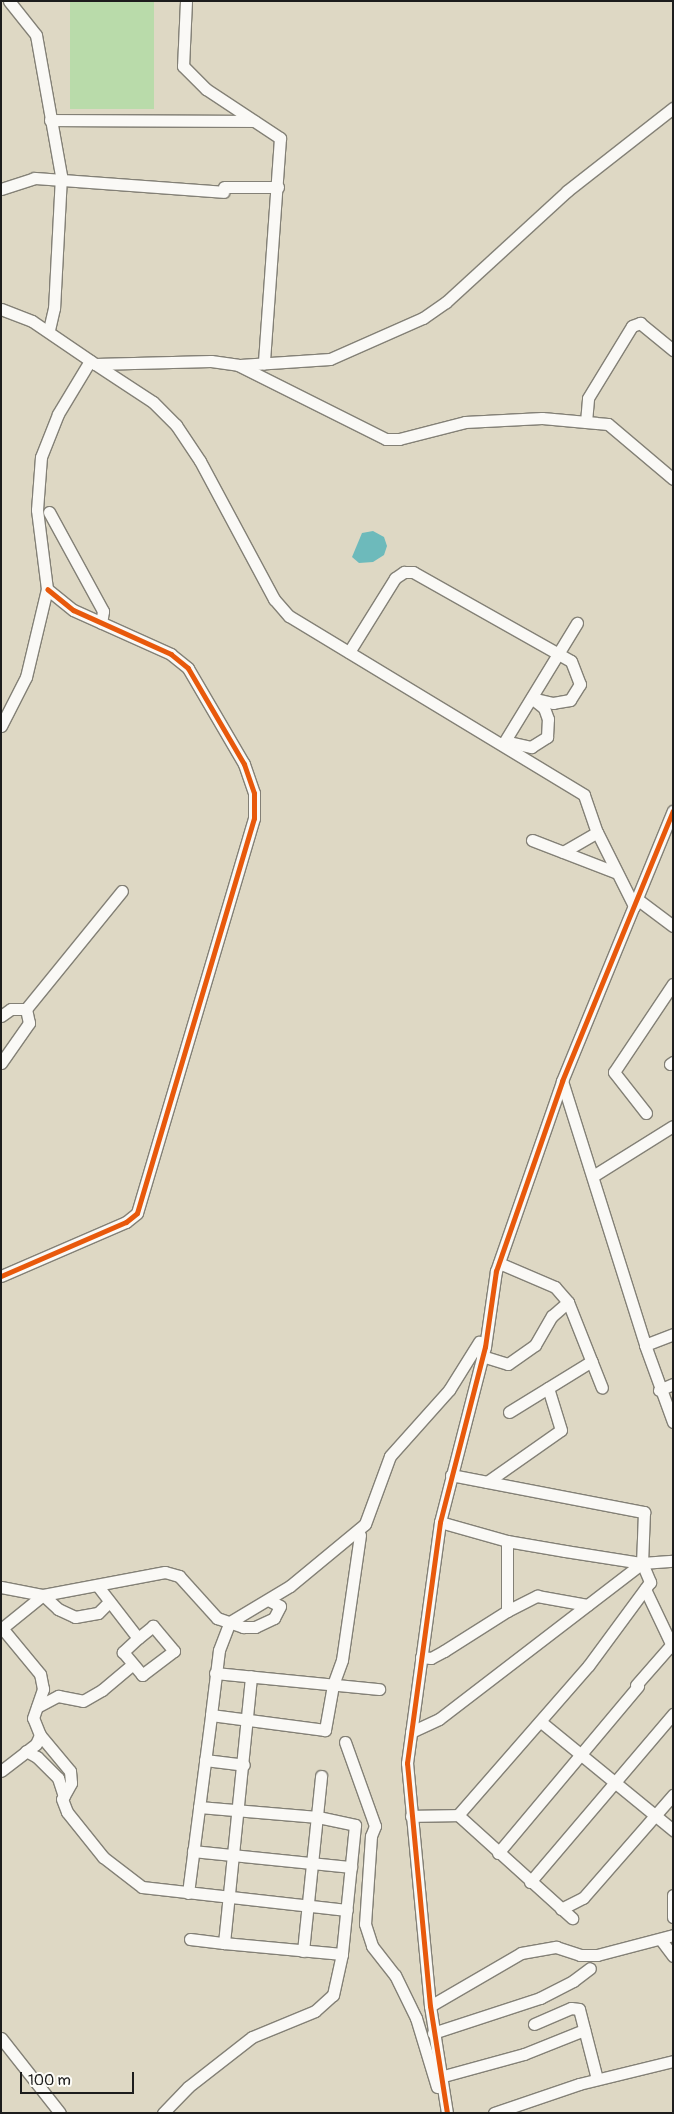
<!DOCTYPE html>
<style>
body{margin:0}
#map{position:relative;width:674px;height:2114px;overflow:hidden;background:#ded8c4;font-family:Pangolin,sans-serif}
div>[style]{position:absolute}
.green>*{inset:0;background:#b9dbaa;transform-origin:0 0}
.water>*{inset:0;background:#6dbabb}
.roads{filter:drop-shadow(1px 0 #838076) drop-shadow(-1px 0 #838076) drop-shadow(0 1px #838076) drop-shadow(0 -1px #838076)}
.minor>*{height:11px;margin:-5.5px;padding:0 5.5px;transform-origin:5.5px;border-radius:5.5px;background:#faf9f6}
.cycleway>*{height:5px;margin:-2.5px;padding:0 2.5px;transform-origin:2.5px;border-radius:2.5px;background:#e8590c}
span{translate:-50% -50%;white-space:nowrap;text-align:center;line-height:1.15;-webkit-text-stroke:4.5px #fdfcf7;paint-order:stroke}
.frame{position:absolute;inset:0;border:2px solid #1c1c1c;pointer-events:none}
.scale{position:absolute;left:20px;top:2072px;width:114px;height:22px;box-sizing:border-box;border:2px solid #1c1c1c;border-top:0;padding-left:6px;font-size:15px;line-height:18px;white-space:nowrap;color:#1c1c1c;-webkit-text-stroke:4px #fdfcf7;paint-order:stroke}
</style>
<div id="map">
<div class="green">
<div style="left:70px;top:1px;width:84px;height:108px"></div>
</div>
<div class="water">
<div style="clip-path:polygon(373px 531px,384px 537px,387px 546px,384px 555px,373px 562px,359px 563px,352px 557px,362px 533px)"></div>
</div>
<div class="roads">
<div class="minor">
<div style="left:9px;top:1px;width:43px;rotate:51.5deg"></div>
<div style="left:36px;top:35px;width:143px;rotate:79.9deg"></div>
<div style="left:61px;top:176px;width:132px;rotate:93deg"></div>
<div style="left:54px;top:308px;width:23px;rotate:103deg"></div>
<div style="left:186px;top:1px;width:65px;rotate:92.6deg"></div>
<div style="left:183px;top:66px;width:33px;rotate:45deg"></div>
<div style="left:206px;top:89px;width:89px;rotate:33.5deg"></div>
<div style="left:280px;top:138px;width:226px;rotate:94.1deg"></div>
<div style="left:50px;top:120px;width:204px;rotate:0.3deg"></div>
<div style="left:224px;top:187px;width:54px"></div>
<div style="left:1px;top:189px;width:35px;rotate:-18deg"></div>
<div style="left:34px;top:178px;width:190px;rotate:4.2deg"></div>
<div style="left:1px;top:309px;width:33px;rotate:21deg"></div>
<div style="left:32px;top:321px;width:76px;rotate:34.3deg"></div>
<div style="left:95px;top:364px;width:116px;rotate:-1.5deg"></div>
<div style="left:211px;top:361px;width:27px;rotate:8deg"></div>
<div style="left:238px;top:365px;width:165px;rotate:26.6deg"></div>
<div style="left:386px;top:439px;width:13px"></div>
<div style="left:399px;top:439px;width:68px;rotate:-14.4deg"></div>
<div style="left:465px;top:422px;width:77px;rotate:-3deg"></div>
<div style="left:542px;top:418px;width:66px;rotate:5.2deg"></div>
<div style="left:608px;top:424px;width:85px;rotate:40.2deg"></div>
<div style="left:95px;top:364px;width:69px;rotate:33.2deg"></div>
<div style="left:153px;top:402px;width:33px;rotate:45deg"></div>
<div style="left:176px;top:425px;width:43px;rotate:56.3deg"></div>
<div style="left:200px;top:461px;width:157px;rotate:61.8deg"></div>
<div style="left:274px;top:599px;width:23px;rotate:49deg"></div>
<div style="left:289px;top:616px;width:345px;rotate:31.2deg"></div>
<div style="left:584px;top:795px;width:39px;rotate:71deg"></div>
<div style="left:597px;top:832px;width:83px;rotate:63.4deg"></div>
<div style="left:240px;top:365px;width:90px;rotate:-3.8deg"></div>
<div style="left:330px;top:359px;width:102px;rotate:-23.8deg"></div>
<div style="left:423px;top:318px;width:28px;rotate:-35deg"></div>
<div style="left:446px;top:302px;width:164px;rotate:-42.5deg"></div>
<div style="left:567px;top:191px;width:135px;rotate:-38.1deg"></div>
<div style="left:586px;top:422px;width:24px;rotate:-85deg"></div>
<div style="left:588px;top:398px;width:84px;rotate:-58.6deg"></div>
<div style="left:632px;top:326px;width:9px;rotate:-21deg"></div>
<div style="left:640px;top:323px;width:43px;rotate:39.3deg"></div>
<div style="left:49px;top:512px;width:113px;rotate:61.4deg"></div>
<div style="left:103px;top:611px;width:12px;rotate:99deg"></div>
<div style="left:349px;top:652px;width:87px;rotate:-58.1deg"></div>
<div style="left:395px;top:578px;width:11px;rotate:-34deg"></div>
<div style="left:404px;top:572px;width:9px"></div>
<div style="left:413px;top:572px;width:181px;rotate:29.4deg"></div>
<div style="left:571px;top:661px;width:25px;rotate:69deg"></div>
<div style="left:580px;top:684px;width:19px;rotate:122deg"></div>
<div style="left:570px;top:700px;width:17px;rotate:170deg"></div>
<div style="left:553px;top:703px;width:22px;rotate:-167deg"></div>
<div style="left:1px;top:726px;width:55px;rotate:-63deg"></div>
<div style="left:26px;top:677px;width:90px;rotate:-76.6deg"></div>
<div style="left:47px;top:589px;width:80px;rotate:-97.2deg"></div>
<div style="left:37px;top:510px;width:53px;rotate:-85.7deg"></div>
<div style="left:41px;top:457px;width:46px;rotate:-68.4deg"></div>
<div style="left:58px;top:414px;width:62px;rotate:-58.9deg"></div>
<div style="left:509px;top:742px;width:23px;rotate:13deg"></div>
<div style="left:531px;top:747px;width:19px;rotate:-32deg"></div>
<div style="left:547px;top:737px;width:18px;rotate:-87deg"></div>
<div style="left:548px;top:719px;width:12px;rotate:-110deg"></div>
<div style="left:544px;top:708px;width:14px;rotate:-141deg"></div>
<div style="left:503px;top:744px;width:142px;rotate:-58.6deg"></div>
<div style="left:532px;top:840px;width:89px;rotate:21.1deg"></div>
<div style="left:563px;top:852px;width:39px;rotate:-30deg"></div>
<div style="left:637px;top:899px;width:45px;rotate:36.9deg"></div>
<div style="left:1px;top:1016px;width:12px;rotate:-35deg"></div>
<div style="left:11px;top:1009px;width:15px"></div>
<div style="left:1px;top:1063px;width:49px;rotate:-55deg"></div>
<div style="left:29px;top:1023px;width:14px;rotate:-102deg"></div>
<div style="left:26px;top:1009px;width:152px;rotate:-50.9deg"></div>
<div style="left:670px;top:1064px;width:4px;rotate:-34deg"></div>
<div style="left:562px;top:1081px;width:277px;rotate:72.5deg"></div>
<div style="left:645px;top:1345px;width:82px;rotate:70deg"></div>
<div style="left:646px;top:1113px;width:52px;rotate:-128deg"></div>
<div style="left:614px;top:1072px;width:106px;rotate:-56.2deg"></div>
<div style="left:593px;top:1176px;width:94px;rotate:-32deg"></div>
<div style="left:499px;top:1263px;width:61px;rotate:23.2deg"></div>
<div style="left:555px;top:1287px;width:20px;rotate:49deg"></div>
<div style="left:1px;top:1276px;width:136px;rotate:-23.4deg"></div>
<div style="left:126px;top:1222px;width:14px;rotate:-39deg"></div>
<div style="left:137px;top:1213px;width:412px;rotate:-73.5deg"></div>
<div style="left:254px;top:818px;width:25px;rotate:-90deg"></div>
<div style="left:254px;top:793px;width:31px;rotate:-109deg"></div>
<div style="left:244px;top:764px;width:111px;rotate:-120.3deg"></div>
<div style="left:188px;top:668px;width:22px;rotate:-141deg"></div>
<div style="left:171px;top:654px;width:107px;rotate:-155.8deg"></div>
<div style="left:73px;top:610px;width:33px;rotate:-141deg"></div>
<div style="left:645px;top:1345px;width:30px;rotate:-21deg"></div>
<div style="left:482px;top:1356px;width:27px;rotate:17deg"></div>
<div style="left:508px;top:1364px;width:33px;rotate:-35deg"></div>
<div style="left:535px;top:1345px;width:34px;rotate:-60deg"></div>
<div style="left:552px;top:1316px;width:21px;rotate:-41deg"></div>
<div style="left:568px;top:1302px;width:92px;rotate:68.4deg"></div>
<div style="left:659px;top:1390px;width:15px;rotate:-23deg"></div>
<div style="left:509px;top:1412px;width:97px;rotate:-31.6deg"></div>
<div style="left:451px;top:1475px;width:197px;rotate:10.9deg"></div>
<div style="left:644px;top:1512px;width:51px;rotate:92.2deg"></div>
<div style="left:642px;top:1563px;width:21px;rotate:67deg"></div>
<div style="left:650px;top:1582px;width:104px;rotate:126.4deg"></div>
<div style="left:588px;top:1666px;width:198px;rotate:131.1deg"></div>
<div style="left:458px;top:1815px;width:154px;rotate:42.1deg"></div>
<div style="left:487px;top:1482px;width:90px;rotate:-35.1deg"></div>
<div style="left:561px;top:1430px;width:44px;rotate:-107.2deg"></div>
<div style="left:440px;top:1522px;width:70px;rotate:15.8deg"></div>
<div style="left:507px;top:1541px;width:59px;rotate:9.8deg"></div>
<div style="left:565px;top:1551px;width:78px;rotate:8.9deg"></div>
<div style="left:642px;top:1563px;width:31px;rotate:-4deg"></div>
<div style="left:360px;top:1535px;width:126px;rotate:98.2deg"></div>
<div style="left:342px;top:1660px;width:27px;rotate:110deg"></div>
<div style="left:333px;top:1685px;width:46px;rotate:100.1deg"></div>
<div style="left:325px;top:1730px;width:115px;rotate:-172.5deg"></div>
<div style="left:211px;top:1715px;width:65px;rotate:-83deg"></div>
<div style="left:219px;top:1650px;width:30px;rotate:-69deg"></div>
<div style="left:230px;top:1622px;width:70px;rotate:-31deg"></div>
<div style="left:290px;top:1586px;width:97px;rotate:-39.6deg"></div>
<div style="left:365px;top:1524px;width:72px;rotate:-69.8deg"></div>
<div style="left:390px;top:1456px;width:89px;rotate:-48.2deg"></div>
<div style="left:449px;top:1390px;width:57px;rotate:-58deg"></div>
<div style="left:97px;top:1585px;width:67px;rotate:52.3deg"></div>
<div style="left:138px;top:1638px;width:21px;rotate:137deg"></div>
<div style="left:123px;top:1652px;width:30px;rotate:50deg"></div>
<div style="left:142px;top:1675px;width:40px;rotate:-37deg"></div>
<div style="left:174px;top:1651px;width:33px;rotate:-130deg"></div>
<div style="left:153px;top:1626px;width:19px;rotate:141deg"></div>
<div style="left:1px;top:1587px;width:43px;rotate:10.8deg"></div>
<div style="left:43px;top:1595px;width:124px;rotate:-10.7deg"></div>
<div style="left:165px;top:1572px;width:15px;rotate:16deg"></div>
<div style="left:179px;top:1576px;width:57px;rotate:47.9deg"></div>
<div style="left:217px;top:1618px;width:28px;rotate:19deg"></div>
<div style="left:243px;top:1627px;width:12px"></div>
<div style="left:255px;top:1627px;width:21px;rotate:-25deg"></div>
<div style="left:274px;top:1618px;width:13px;rotate:-63deg"></div>
<div style="left:280px;top:1606px;width:13px;rotate:-153deg"></div>
<div style="left:645px;top:1589px;width:65px;rotate:64.6deg"></div>
<div style="left:507px;top:1611px;width:34px;rotate:-27deg"></div>
<div style="left:537px;top:1596px;width:51px;rotate:10.2deg"></div>
<div style="left:1px;top:1629px;width:54px;rotate:-39deg"></div>
<div style="left:43px;top:1595px;width:21px;rotate:43deg"></div>
<div style="left:58px;top:1609px;width:19px;rotate:25deg"></div>
<div style="left:75px;top:1617px;width:23px;rotate:-10deg"></div>
<div style="left:98px;top:1613px;width:16px;rotate:-45deg"></div>
<div style="left:421px;top:1657px;width:10px;rotate:6deg"></div>
<div style="left:431px;top:1658px;width:15px;rotate:-28deg"></div>
<div style="left:444px;top:1651px;width:75px;rotate:-32.4deg"></div>
<div style="left:507px;top:1611px;width:70px;rotate:-90deg"></div>
<div style="left:215px;top:1673px;width:165px;rotate:5.6deg"></div>
<div style="left:636px;top:1685px;width:53px;rotate:-48.8deg"></div>
<div style="left:37px;top:1707px;width:24px;rotate:-28deg"></div>
<div style="left:58px;top:1696px;width:25px;rotate:11deg"></div>
<div style="left:83px;top:1701px;width:22px;rotate:-30deg"></div>
<div style="left:102px;top:1690px;width:40px;rotate:-40deg"></div>
<div style="left:541px;top:1722px;width:171px;rotate:39.3deg"></div>
<div style="left:411px;top:1732px;width:31px;rotate:-25deg"></div>
<div style="left:439px;top:1719px;width:256px;rotate:-37.5deg"></div>
<div style="left:40px;top:1735px;width:47px;rotate:50.2deg"></div>
<div style="left:70px;top:1771px;width:12px;rotate:85deg"></div>
<div style="left:71px;top:1783px;width:18px;rotate:119deg"></div>
<div style="left:62px;top:1799px;width:14px;rotate:69deg"></div>
<div style="left:67px;top:1812px;width:58px;rotate:51.3deg"></div>
<div style="left:103px;top:1857px;width:49px;rotate:37.6deg"></div>
<div style="left:142px;top:1887px;width:206px;rotate:6.4deg"></div>
<div style="left:345px;top:1742px;width:89px;rotate:70.3deg"></div>
<div style="left:375px;top:1826px;width:11px;rotate:112deg"></div>
<div style="left:371px;top:1836px;width:88px;rotate:93.9deg"></div>
<div style="left:365px;top:1924px;width:23px;rotate:72deg"></div>
<div style="left:372px;top:1946px;width:37px;rotate:52deg"></div>
<div style="left:395px;top:1975px;width:48px;rotate:64deg"></div>
<div style="left:416px;top:2018px;width:72px;rotate:73.1deg"></div>
<div style="left:26px;top:1751px;width:13px;rotate:29deg"></div>
<div style="left:37px;top:1757px;width:30px;rotate:45deg"></div>
<div style="left:58px;top:1778px;width:19px;rotate:72deg"></div>
<div style="left:205px;top:1760px;width:39px;rotate:7deg"></div>
<div style="left:1px;top:1771px;width:44px;rotate:-37.6deg"></div>
<div style="left:36px;top:1744px;width:10px;rotate:-66deg"></div>
<div style="left:40px;top:1735px;width:18px;rotate:-112deg"></div>
<div style="left:33px;top:1718px;width:31px;rotate:-71deg"></div>
<div style="left:43px;top:1689px;width:15px;rotate:-101deg"></div>
<div style="left:40px;top:1674px;width:60px;rotate:-129.6deg"></div>
<div style="left:199px;top:1807px;width:119px;rotate:4.8deg"></div>
<div style="left:318px;top:1817px;width:38px;rotate:12deg"></div>
<div style="left:355px;top:1825px;width:130px;rotate:95.8deg"></div>
<div style="left:411px;top:1816px;width:47px;rotate:-1.2deg"></div>
<div style="left:193px;top:1851px;width:159px;rotate:5.8deg"></div>
<div style="left:498px;top:1853px;width:218px;rotate:-50deg"></div>
<div style="left:530px;top:1882px;width:221px;rotate:-49.6deg"></div>
<div style="left:188px;top:1893px;width:179px;rotate:-82.6deg"></div>
<div style="left:673px;top:1895px;width:22px;rotate:90deg"></div>
<div style="left:561px;top:1909px;width:25px;rotate:-27deg"></div>
<div style="left:583px;top:1898px;width:137px;rotate:-48.9deg"></div>
<div style="left:190px;top:1939px;width:34px;rotate:7deg"></div>
<div style="left:224px;top:1943px;width:268px;rotate:-84.2deg"></div>
<div style="left:661px;top:1940px;width:20px;rotate:53deg"></div>
<div style="left:303px;top:1951px;width:176px;rotate:-84.1deg"></div>
<div style="left:430px;top:2006px;width:105px;rotate:-30.2deg"></div>
<div style="left:521px;top:1953px;width:36px;rotate:-10deg"></div>
<div style="left:556px;top:1947px;width:25px;rotate:18deg"></div>
<div style="left:580px;top:1955px;width:17px"></div>
<div style="left:597px;top:1955px;width:79px;rotate:-14.7deg"></div>
<div style="left:534px;top:2024px;width:40px;rotate:-23.4deg"></div>
<div style="left:571px;top:2008px;width:8px;rotate:7deg"></div>
<div style="left:579px;top:2009px;width:72px;rotate:75.6deg"></div>
<div style="left:433px;top:2033px;width:113px;rotate:-18.1deg"></div>
<div style="left:540px;top:1998px;width:37px;rotate:-27deg"></div>
<div style="left:573px;top:1981px;width:21px;rotate:-37deg"></div>
<div style="left:1px;top:2038px;width:95px;rotate:51.8deg"></div>
<div style="left:440px;top:2077px;width:87px;rotate:-15.3deg"></div>
<div style="left:524px;top:2054px;width:65px;rotate:-21.8deg"></div>
<div style="left:163px;top:2113px;width:36px;rotate:-46deg"></div>
<div style="left:188px;top:2087px;width:81px;rotate:-38deg"></div>
<div style="left:252px;top:2037px;width:68px;rotate:-22.4deg"></div>
<div style="left:315px;top:2011px;width:24px;rotate:-42deg"></div>
<div style="left:333px;top:1995px;width:42px;rotate:-77.6deg"></div>
<div style="left:342px;top:1954px;width:119px;rotate:-174.7deg"></div>
<div style="left:447px;top:2113px;width:108px;rotate:-99deg"></div>
<div style="left:430px;top:2006px;width:244px;rotate:-95.4deg"></div>
<div style="left:407px;top:1763px;width:243px;rotate:-82.2deg"></div>
<div style="left:440px;top:1522px;width:181px;rotate:-75.6deg"></div>
<div style="left:485px;top:1347px;width:77px;rotate:-81.8deg"></div>
<div style="left:496px;top:1271px;width:201px;rotate:-70.8deg"></div>
<div style="left:562px;top:1081px;width:292px;rotate:-67.7deg"></div>
<div style="left:494px;top:2113px;width:90px;rotate:-18.8deg"></div>
<div style="left:579px;top:2084px;width:97px;rotate:-13.7deg"></div>
</div>
</div>
<div class="cycleway">
<div style="left:1px;top:1276px;width:136px;rotate:-23.4deg"></div>
<div style="left:126px;top:1222px;width:14px;rotate:-39deg"></div>
<div style="left:137px;top:1213px;width:412px;rotate:-73.5deg"></div>
<div style="left:254px;top:818px;width:25px;rotate:-90deg"></div>
<div style="left:254px;top:793px;width:31px;rotate:-109deg"></div>
<div style="left:244px;top:764px;width:111px;rotate:-120.3deg"></div>
<div style="left:188px;top:668px;width:22px;rotate:-141deg"></div>
<div style="left:171px;top:654px;width:107px;rotate:-155.8deg"></div>
<div style="left:73px;top:610px;width:33px;rotate:-141deg"></div>
<div style="left:447px;top:2113px;width:108px;rotate:-99deg"></div>
<div style="left:430px;top:2006px;width:244px;rotate:-95.4deg"></div>
<div style="left:407px;top:1763px;width:243px;rotate:-82.2deg"></div>
<div style="left:440px;top:1522px;width:181px;rotate:-75.6deg"></div>
<div style="left:485px;top:1347px;width:77px;rotate:-81.8deg"></div>
<div style="left:496px;top:1271px;width:201px;rotate:-70.8deg"></div>
<div style="left:562px;top:1081px;width:292px;rotate:-67.7deg"></div>
</div>
<div class="frame"></div>
<div class="scale">100 m</div>
</div>
